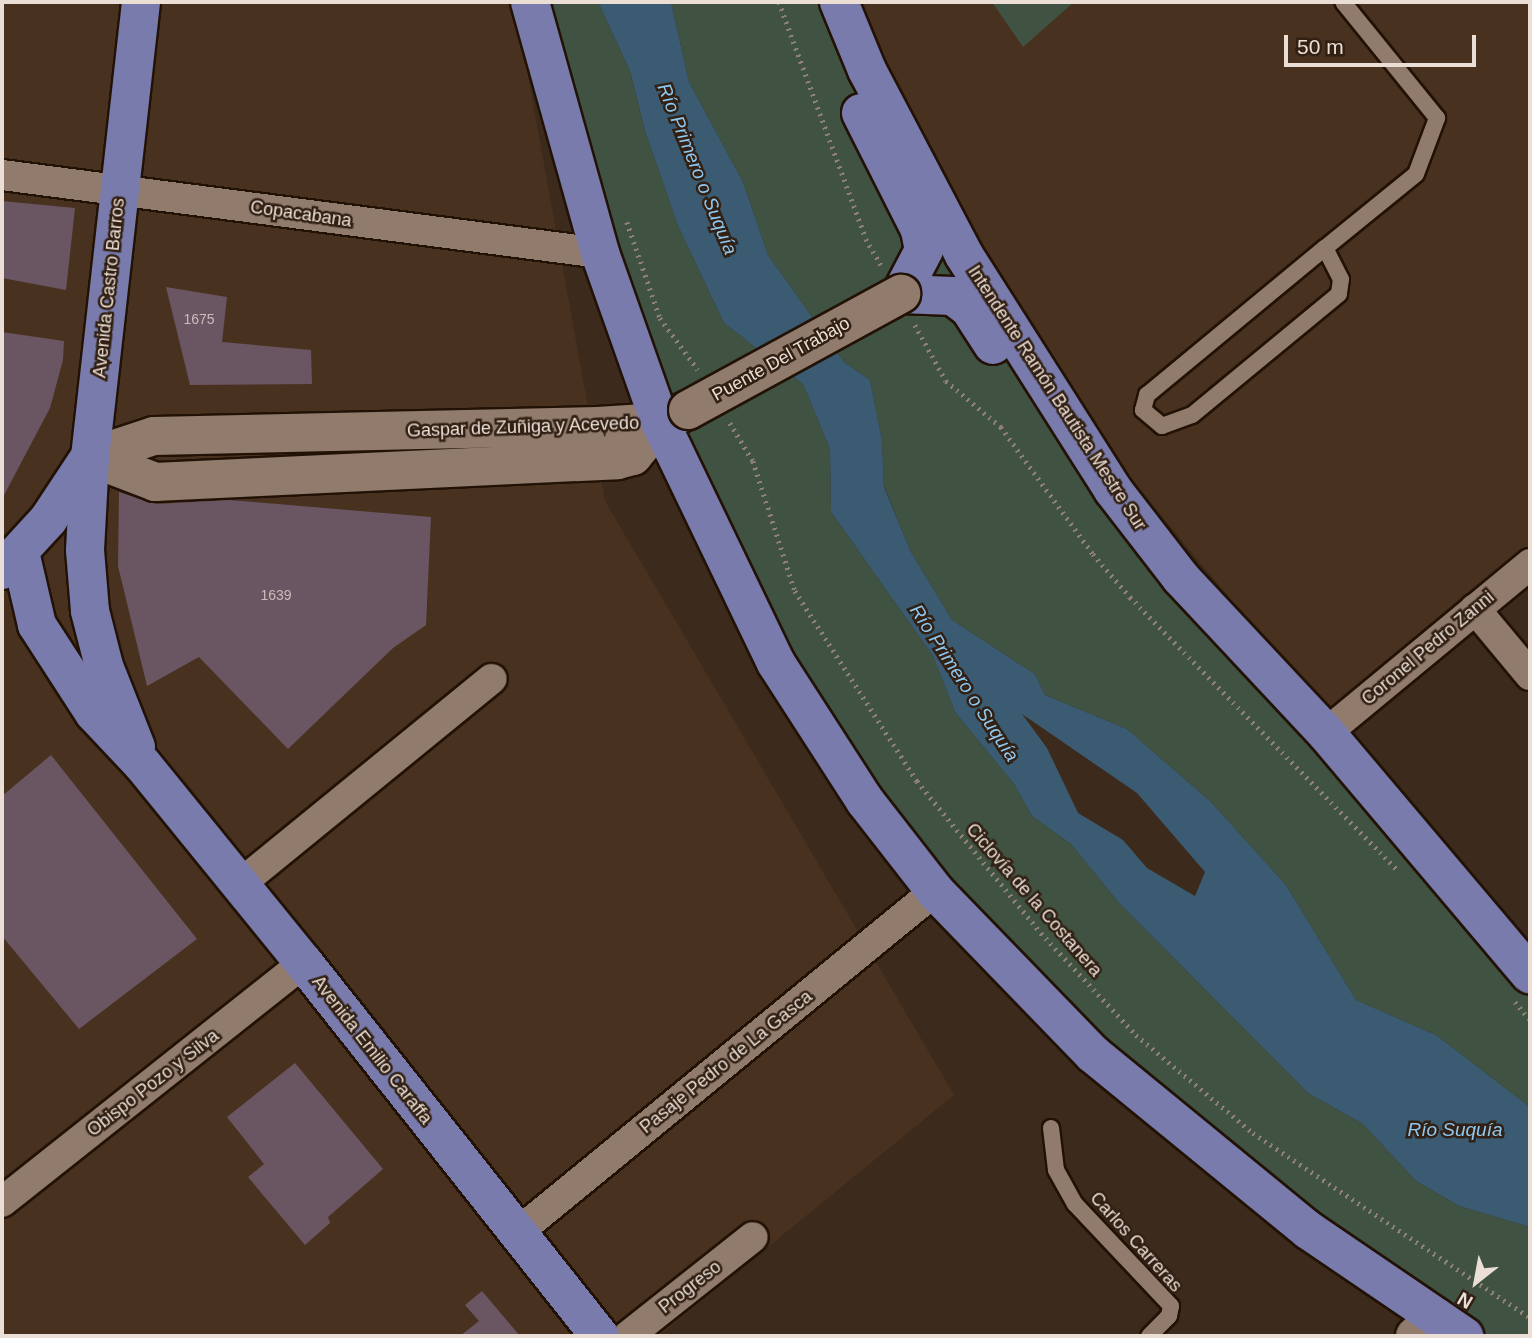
<!DOCTYPE html>
<meta charset="utf-8">
<style>
body{margin:0}
#map{position:relative;width:1532px;height:1338px;overflow:hidden;background:#3c2a1c;font-family:Helvetica,sans-serif}
div>[style]{position:absolute}
.built>*{inset:0;background:#49311f}
.green>*{inset:0;background:#405241}
.water>*{inset:0;background:#3a5b71}
.building>*{inset:0;background:#6a5563}
.path>*{height:4.5px;margin-top:-2.25px;transform-origin:0;background:repeating-linear-gradient(90deg,#908176 0 2px,transparent 0 7px)}
.roads{filter:drop-shadow(2px 0 #221206) drop-shadow(-2px 0 #221206) drop-shadow(0 2px #221206) drop-shadow(0 -2px #221206)}
.service>*{height:16px;margin:-8px;padding:0 8px;transform-origin:8px;border-radius:8px;background:#917b6c}
.minor>*{height:30px;margin:-15px;padding:0 15px;transform-origin:15px;border-radius:15px;background:#917b6c}
.tertiary>*{height:38px;margin:-19px;padding:0 19px;transform-origin:19px;border-radius:19px;background:#917b6c}
.primary>*{height:38px;margin:-19px;padding:0 19px;transform-origin:19px;border-radius:19px;background:#787bab}
.bridges{filter:drop-shadow(2px 0 #221206) drop-shadow(-2px 0 #221206) drop-shadow(0 2px #221206) drop-shadow(0 -2px #221206)}
.tertiary-bridge>*{height:38px;margin:-19px;padding:0 19px;transform-origin:19px;border-radius:19px;background:#917b6c}
span{translate:-50% -50%;white-space:nowrap;text-align:center;line-height:1.15;-webkit-text-stroke:5px #312013;paint-order:stroke}
.number-label{font-size:14px;color:#cabcb8}
.number-label span{-webkit-text-stroke-width:0}
.street-label{font-size:18px;color:#eaded5}
.water-label{font-size:19px;color:#8ec8f0;font-style:italic}
.frame{position:absolute;inset:0;border:4px solid #eaded5;pointer-events:none}
.north{position:absolute;left:1441px;top:1247px;width:70px;height:70px;-webkit-text-stroke:5px #312013;paint-order:stroke;rotate:211deg;font-size:19px;font-weight:700;line-height:28px;text-align:center;color:#eaded5}
.north::after{content:'';display:block;margin:auto;width:24px;height:32px;background:#eaded5;clip-path:polygon(50% 0,100% 100%,50% 72%,0 100%)}
.scale{position:absolute;left:1284px;top:35px;width:192px;height:32px;box-sizing:border-box;border:4px solid #eaded5;border-top:0;padding-left:9px;font-size:21px;line-height:24px;white-space:nowrap;color:#eaded5;-webkit-text-stroke:5px #312013;paint-order:stroke}
</style>
<div id="map">
<div class="built">
<div style="clip-path:polygon(2px 2px,509px 2px,524px 54px,605px 501px,954px 1095px,659px 1336px,2px 1336px)"></div>
<div style="clip-path:polygon(857px 2px,1530px 2px,1530px 576px,1335px 725px,1097px 438px,864px 44px)"></div>
</div>
<div class="green">
<div style="clip-path:polygon(530px 2px,598px 2px,630px 71px,645px 131px,678px 226px,724px 323px,803px 384px,830px 449px,831px 512px,933px 656px,955px 712px,1014px 784px,1032px 816px,1071px 844px,1119px 903px,1308px 1093px,1363px 1124px,1416px 1181px,1459px 1206px,1530px 1227px,1530px 1336px,1464px 1336px,1308px 1230px,936px 891px,734px 582px)"></div>
<div style="clip-path:polygon(671px 2px,839px 2px,1113px 490px,1530px 974px,1530px 1107px,1436px 1035px,1356px 1000px,1286px 885px,1211px 802px,1127px 729px,1045px 695px,1035px 674px,952px 620px,911px 552px,884px 486px,882px 440px,870px 380px,844px 362px,768px 255px,743px 182px,689px 82px)"></div>
<div style="clip-path:polygon(992px 2px,1074px 2px,1023px 47px)"></div>
</div>
<div class="water">
<div style="clip-path:polygon(evenodd,598px 2px,671px 2px,689px 82px,743px 182px,768px 255px,844px 362px,870px 380px,882px 440px,884px 487px,911px 552px,952px 620px,1035px 674px,1045px 695px,1127px 729px,1211px 802px,1286px 885px,1356px 1000px,1436px 1035px,1530px 1107px,1530px 1227px,1459px 1206px,1416px 1181px,1363px 1124px,1308px 1093px,1119px 903px,1071px 844px,1032px 816px,1014px 784px,955px 712px,933px 656px,831px 512px,830px 449px,803px 384px,724px 323px,678px 226px,645px 131px,630px 71px,598px 2px,1022px 714px,1137px 793px,1205px 872px,1195px 896px,1147px 868px,1123px 840px,1078px 813px,1047px 748px,1022px 714px)"></div>
</div>
<div class="building">
<div style="clip-path:polygon(2px 201px,75px 208px,66px 290px,2px 278px)"></div>
<div style="clip-path:polygon(166px 287px,227px 297px,222px 342px,311px 350px,312px 384px,190px 385px)"></div>
<div style="clip-path:polygon(2px 332px,64px 341px,63px 360px,50px 408px,2px 499px)"></div>
<div style="clip-path:polygon(119px 492px,156px 504px,230px 500px,431px 517px,426px 625px,393px 648px,288px 749px,199px 657px,147px 686px,118px 566px)"></div>
<div style="clip-path:polygon(51px 755px,197px 939px,79px 1029px,2px 936px,2px 796px)"></div>
<div style="clip-path:polygon(295px 1063px,383px 1169px,328px 1217px,330px 1223px,305px 1245px,248px 1177px,264px 1164px,227px 1117px)"></div>
<div style="clip-path:polygon(482px 1291px,520px 1336px,460px 1336px,479px 1321px,465px 1305px)"></div>
</div>
<div class="path">
<div style="left:779px;top:2px;width:252px;rotate:69.8deg"></div>
<div style="left:866px;top:239px;width:30px;rotate:60deg"></div>
<div style="left:627px;top:222px;width:102px;rotate:71deg"></div>
<div style="left:660px;top:318px;width:64px;rotate:53.8deg"></div>
<div style="left:915px;top:325px;width:64px;rotate:61deg"></div>
<div style="left:946px;top:381px;width:72px;rotate:39.9deg"></div>
<div style="left:1001px;top:427px;width:157px;rotate:54.1deg"></div>
<div style="left:1093px;top:554px;width:57px;rotate:49.3deg"></div>
<div style="left:1130px;top:597px;width:382px;rotate:45.6deg"></div>
<div style="left:730px;top:423px;width:44px;rotate:58.8deg"></div>
<div style="left:753px;top:461px;width:137px;rotate:72.1deg"></div>
<div style="left:795px;top:591px;width:226px;rotate:57.3deg"></div>
<div style="left:917px;top:781px;width:196px;rotate:50.8deg"></div>
<div style="left:1041px;top:933px;width:139px;rotate:47deg"></div>
<div style="left:1136px;top:1035px;width:153px;rotate:39.9deg"></div>
<div style="left:1253px;top:1133px;width:333px;rotate:33.7deg"></div>
<div style="left:1515px;top:1002px;width:23px;rotate:49deg"></div>
</div>
<div class="roads">
<div class="service">
<div style="left:1325px;top:248px;width:35px;rotate:63deg"></div>
<div style="left:1341px;top:279px;width:15px;rotate:98deg"></div>
<div style="left:1339px;top:294px;width:190px;rotate:140.5deg"></div>
<div style="left:1192px;top:415px;width:32px;rotate:160deg"></div>
<div style="left:1162px;top:426px;width:25px;rotate:-140deg"></div>
<div style="left:1143px;top:410px;width:16px;rotate:-75deg"></div>
<div style="left:1147px;top:395px;width:231px;rotate:-39.6deg"></div>
<div style="left:1325px;top:248px;width:117px;rotate:-39.1deg"></div>
<div style="left:1416px;top:174px;width:60px;rotate:-69.4deg"></div>
<div style="left:1437px;top:118px;width:149px;rotate:-129deg"></div>
<div style="left:1051px;top:1128px;width:42px;rotate:83.2deg"></div>
<div style="left:1056px;top:1170px;width:39px;rotate:61deg"></div>
<div style="left:1075px;top:1204px;width:140px;rotate:46.7deg"></div>
<div style="left:1171px;top:1306px;width:10px;rotate:101deg"></div>
<div style="left:1169px;top:1316px;width:28px;rotate:135deg"></div>
</div>
<div class="minor">
<div style="left:2px;top:175px;width:603px;rotate:7.43deg"></div>
<div style="left:1475px;top:609px;width:86px;rotate:50.2deg"></div>
<div style="left:1326px;top:733px;width:265px;rotate:-39.6deg"></div>
<div style="left:239px;top:885px;width:326px;rotate:-39.2deg"></div>
<div style="left:2px;top:1202px;width:385px;rotate:-38.4deg"></div>
<div style="left:517px;top:1233px;width:540px;rotate:-39.29deg"></div>
<div style="left:628px;top:1336px;width:159px;rotate:-38.4deg"></div>
</div>
<div class="tertiary">
<div style="left:90px;top:457px;width:67px;rotate:-18.2deg"></div>
<div style="left:154px;top:436px;width:444px;rotate:-1.3deg"></div>
<div style="left:598px;top:426px;width:62px;rotate:-3.7deg"></div>
<div style="left:660px;top:422px;width:30px;rotate:-23deg"></div>
<div style="left:90px;top:457px;width:70px;rotate:21deg"></div>
<div style="left:155px;top:482px;width:463px;rotate:-2.7deg"></div>
<div style="left:617px;top:460px;width:16px;rotate:-14deg"></div>
<div style="left:633px;top:456px;width:43px;rotate:-51.5deg"></div>
<div style="left:1415px;top:1336px;width:28px;rotate:-41deg"></div>
</div>
<div class="primary">
<div style="left:530px;top:2px;width:261px;rotate:74.4deg"></div>
<div style="left:600px;top:253px;width:179px;rotate:70.5deg"></div>
<div style="left:660px;top:422px;width:267px;rotate:64.3deg"></div>
<div style="left:776px;top:663px;width:164px;rotate:57.2deg"></div>
<div style="left:865px;top:801px;width:114px;rotate:52.1deg"></div>
<div style="left:935px;top:891px;width:227px;rotate:45.9deg"></div>
<div style="left:1093px;top:1054px;width:278px;rotate:39.3deg"></div>
<div style="left:1308px;top:1230px;width:189px;rotate:34.2deg"></div>
<div style="left:839px;top:2px;width:74px;rotate:67.6deg"></div>
<div style="left:867px;top:70px;width:209px;rotate:62.3deg"></div>
<div style="left:964px;top:255px;width:278px;rotate:57.6deg"></div>
<div style="left:1113px;top:490px;width:111px;rotate:52.3deg"></div>
<div style="left:1181px;top:578px;width:212px;rotate:46.9deg"></div>
<div style="left:1326px;top:733px;width:316px;rotate:49.8deg"></div>
<div style="left:861px;top:113px;width:131px;rotate:63.2deg"></div>
<div style="left:920px;top:230px;width:20px;rotate:79deg"></div>
<div style="left:924px;top:250px;width:50px;rotate:117.6deg"></div>
<div style="left:901px;top:294px;width:52px;rotate:2.2deg"></div>
<div style="left:953px;top:296px;width:20px;rotate:37deg"></div>
<div style="left:969px;top:308px;width:44px;rotate:57deg"></div>
<div style="left:20px;top:552px;width:75px;rotate:76.9deg"></div>
<div style="left:37px;top:625px;width:105px;rotate:57.1deg"></div>
<div style="left:94px;top:713px;width:71px;rotate:46.7deg"></div>
<div style="left:143px;top:765px;width:255px;rotate:50.9deg"></div>
<div style="left:304px;top:963px;width:476px;rotate:51.6deg"></div>
<div style="left:2px;top:570px;width:68px;rotate:-47.4deg"></div>
<div style="left:48px;top:520px;width:74px;rotate:-56.5deg"></div>
<div style="left:136px;top:747px;width:87px;rotate:-111.6deg"></div>
<div style="left:104px;top:666px;width:57px;rotate:-104.3deg"></div>
<div style="left:90px;top:611px;width:61px;rotate:-94.7deg"></div>
<div style="left:85px;top:550px;width:93px;rotate:-86.9deg"></div>
<div style="left:90px;top:457px;width:458px;rotate:-83.6deg"></div>
</div>
</div>
<div class="bridges">
<div class="tertiary-bridge">
<div style="left:688px;top:410px;width:243px;rotate:-28.6deg"></div>
</div>
</div>
<div class="number-label">
<span style="left:199px;top:319px">1675</span>
<span style="left:276px;top:595px">1639</span>
</div>
<div class="street-label">
<span style="left:301px;top:214px;rotate:8deg">Copacabana</span>
<span style="left:109px;top:288px;rotate:-84deg">Avenida Castro Barros</span>
<span style="left:781px;top:359px;rotate:-29deg">Puente Del Trabajo</span>
<span style="left:1057px;top:398px;rotate:57deg">Intendente Ramón Bautista Mestre Sur</span>
<span style="left:523px;top:427px;rotate:-2deg">Gaspar de Zuñiga y Acevedo</span>
<span style="left:1428px;top:648px;rotate:-40deg">Coronel Pedro Zanni</span>
<span style="left:1034px;top:900px;rotate:49deg">Ciclovía de la Costanera</span>
<span style="left:372px;top:1050px;rotate:52deg">Avenida Emilio Caraffa</span>
<span style="left:726px;top:1062px;rotate:-39deg">Pasaje Pedro de La Gasca</span>
<span style="left:153px;top:1083px;rotate:-38deg">Obispo Pozo y Silva</span>
<span style="left:1136px;top:1242px;rotate:48deg">Carlos Carreras</span>
<span style="left:690px;top:1287px;rotate:-38deg">Progreso</span>
</div>
<div class="water-label">
<span style="left:697px;top:169px;rotate:68deg">Río Primero o Suquía</span>
<span style="left:964px;top:683px;rotate:57deg">Río Primero o Suquía</span>
<span style="left:1455px;top:1130px">Río Suquía</span>
</div>
<div class="frame"></div>
<div class="north">N</div>
<div class="scale">50 m</div>
</div>
